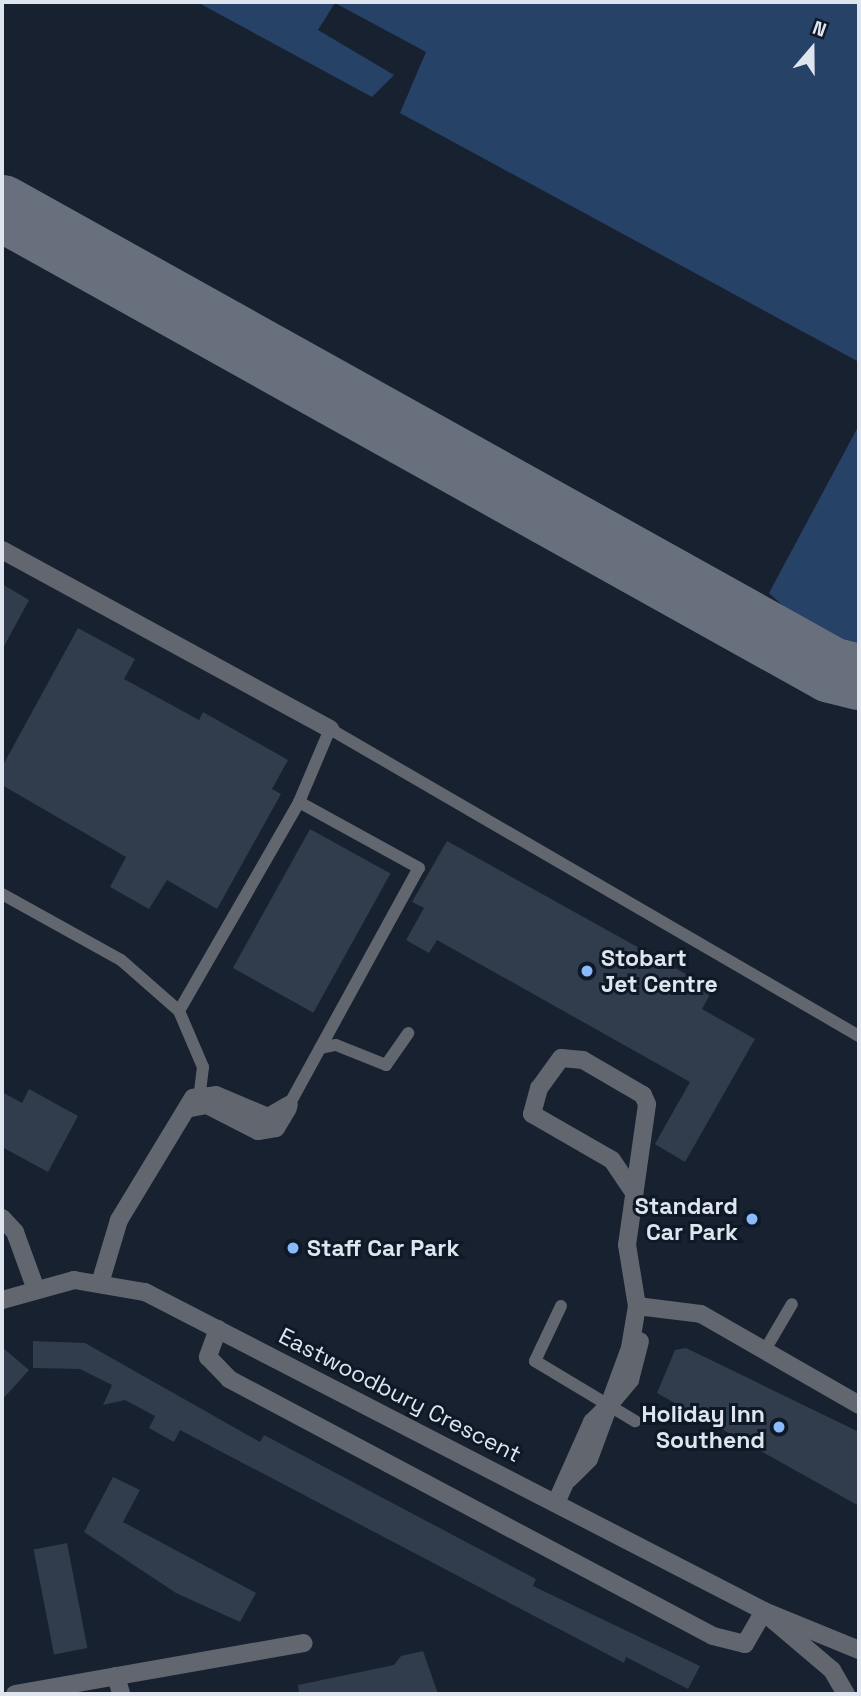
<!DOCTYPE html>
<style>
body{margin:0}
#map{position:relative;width:861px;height:1696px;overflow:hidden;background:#172130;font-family:"Space Grotesk",sans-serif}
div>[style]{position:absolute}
.green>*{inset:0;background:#274267}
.taxiway>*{height:66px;margin:-33px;padding:0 33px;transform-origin:33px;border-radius:33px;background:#68707e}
.building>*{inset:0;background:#313d4c;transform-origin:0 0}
.service>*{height:12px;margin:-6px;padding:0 6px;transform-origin:6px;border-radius:6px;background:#62676f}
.minor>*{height:18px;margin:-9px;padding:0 9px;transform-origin:9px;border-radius:9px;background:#62676f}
.tertiary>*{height:18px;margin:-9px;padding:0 9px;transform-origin:9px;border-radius:9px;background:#62676f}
.dots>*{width:19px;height:19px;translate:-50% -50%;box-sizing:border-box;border:4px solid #0e1826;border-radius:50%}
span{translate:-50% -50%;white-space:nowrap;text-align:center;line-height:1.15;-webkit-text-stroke:6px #0e1826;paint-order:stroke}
.poi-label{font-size:23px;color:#dee5ef;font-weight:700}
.left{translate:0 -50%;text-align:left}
.right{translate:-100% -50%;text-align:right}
.street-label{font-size:23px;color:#dee5ef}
.frame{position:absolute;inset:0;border:4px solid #dee5ef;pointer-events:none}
.north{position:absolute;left:777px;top:14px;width:70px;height:70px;-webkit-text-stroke:5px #0e1826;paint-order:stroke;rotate:20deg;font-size:19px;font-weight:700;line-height:28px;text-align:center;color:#dee5ef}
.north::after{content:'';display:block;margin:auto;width:24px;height:32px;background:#dee5ef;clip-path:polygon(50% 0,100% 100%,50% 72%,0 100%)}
</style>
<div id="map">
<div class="green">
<div style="clip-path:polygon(197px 2px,859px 2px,859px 362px,400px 113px,426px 52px,335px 3px,318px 30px,394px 75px,372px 97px)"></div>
<div style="clip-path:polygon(859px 425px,859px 643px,809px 630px,769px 593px)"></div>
</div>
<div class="taxiway">
<div style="left:2px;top:208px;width:949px;rotate:29.13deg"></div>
<div style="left:831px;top:670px;width:29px;rotate:14deg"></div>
</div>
<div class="building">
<div style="clip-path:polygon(2px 584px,29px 600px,2px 650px)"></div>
<div style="clip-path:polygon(78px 628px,135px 659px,124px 679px,199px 720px,203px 712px,288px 760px,272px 789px,281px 794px,217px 909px,167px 880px,149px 909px,110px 887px,126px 857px,2px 785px,2px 767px)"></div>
<div style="left:310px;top:829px;width:92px;height:159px;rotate:29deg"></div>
<div style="clip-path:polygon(447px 841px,713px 989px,702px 1009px,755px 1039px,685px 1162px,655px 1144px,690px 1082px,437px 940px,429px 953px,406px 940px,424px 908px,412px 902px)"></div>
<div style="clip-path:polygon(29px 1089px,78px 1116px,48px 1172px,2px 1147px,2px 1092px,22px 1103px)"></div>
<div style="clip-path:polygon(33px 1341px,85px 1343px,260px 1442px,264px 1435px,536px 1579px,533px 1586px,700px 1666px,688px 1689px,626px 1657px,624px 1663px,180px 1430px,174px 1442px,163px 1436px,149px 1428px,155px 1416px,125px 1400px,103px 1405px,112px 1385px,80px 1369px,33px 1368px)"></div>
<div style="clip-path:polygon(2px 1347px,29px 1370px,2px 1400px)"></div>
<div style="clip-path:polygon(686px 1348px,859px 1432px,859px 1506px,657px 1393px,675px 1350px)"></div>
<div style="clip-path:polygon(113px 1477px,140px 1490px,123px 1522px,256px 1593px,240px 1622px,176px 1593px,84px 1532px)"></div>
<div style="left:67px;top:1543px;width:107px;height:34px;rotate:79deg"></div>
<div style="clip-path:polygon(423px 1651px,438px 1694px,299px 1694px,298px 1685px,394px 1665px,401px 1656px)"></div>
</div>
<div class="service">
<div style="left:2px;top:894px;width:136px;rotate:29deg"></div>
<div style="left:121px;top:960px;width:77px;rotate:41.3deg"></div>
<div style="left:179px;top:1011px;width:61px;rotate:66.8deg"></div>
<div style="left:203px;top:1067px;width:35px;rotate:97deg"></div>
<div style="left:179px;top:1011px;width:241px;rotate:-60.1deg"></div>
<div style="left:299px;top:802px;width:79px;rotate:-67deg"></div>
<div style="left:330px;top:729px;width:612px;rotate:30.13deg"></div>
<div style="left:320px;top:1048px;width:16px;rotate:-11deg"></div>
<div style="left:336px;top:1045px;width:54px;rotate:21.8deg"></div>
<div style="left:386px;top:1065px;width:39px;rotate:-55deg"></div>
<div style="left:289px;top:1105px;width:270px;rotate:-61.3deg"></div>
<div style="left:419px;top:868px;width:137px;rotate:-151.2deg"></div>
<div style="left:561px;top:1306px;width:61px;rotate:115.3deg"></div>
<div style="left:535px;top:1361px;width:117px;rotate:31deg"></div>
<div style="left:765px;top:1350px;width:53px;rotate:-59.6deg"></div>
</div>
<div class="minor">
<div style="left:2px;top:550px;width:374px;rotate:28.6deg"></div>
<div style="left:191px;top:1108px;width:16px;rotate:-11deg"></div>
<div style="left:207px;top:1105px;width:57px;rotate:27deg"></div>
<div style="left:258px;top:1131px;width:18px;rotate:-9deg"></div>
<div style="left:276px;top:1128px;width:23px;rotate:-59deg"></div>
<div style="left:2px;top:1218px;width:19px;rotate:47deg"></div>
<div style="left:15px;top:1232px;width:59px;rotate:70deg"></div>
<div style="left:101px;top:1280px;width:63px;rotate:-73.3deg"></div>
<div style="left:119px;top:1220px;width:143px;rotate:-58.8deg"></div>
<div style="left:193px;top:1098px;width:23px;rotate:-7deg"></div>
<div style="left:216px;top:1095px;width:56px;rotate:22.9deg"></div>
<div style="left:268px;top:1117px;width:24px;rotate:-30deg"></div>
<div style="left:637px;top:1306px;width:64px;rotate:7.1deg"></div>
<div style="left:701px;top:1314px;width:182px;rotate:29.9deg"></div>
<div style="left:218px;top:1329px;width:30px;rotate:110deg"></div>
<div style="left:208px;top:1357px;width:30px;rotate:46deg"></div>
<div style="left:229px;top:1379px;width:548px;rotate:27.97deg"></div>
<div style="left:713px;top:1636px;width:33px;rotate:14deg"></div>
<div style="left:745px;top:1644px;width:38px;rotate:-60deg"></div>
<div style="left:569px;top:1479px;width:28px;rotate:-45deg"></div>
<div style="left:589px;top:1459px;width:58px;rotate:-69.7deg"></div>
<div style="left:609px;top:1405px;width:33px;rotate:-50deg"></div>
<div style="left:630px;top:1380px;width:40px;rotate:-75.6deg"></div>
<div style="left:556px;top:1503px;width:89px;rotate:-66deg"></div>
<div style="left:592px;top:1422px;width:24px;rotate:-45deg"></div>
<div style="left:609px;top:1405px;width:61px;rotate:-69.8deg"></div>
<div style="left:630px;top:1348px;width:43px;rotate:-80.5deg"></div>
<div style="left:637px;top:1306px;width:62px;rotate:-99.3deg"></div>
<div style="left:627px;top:1245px;width:142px;rotate:-81.9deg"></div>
<div style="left:647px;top:1104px;width:10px;rotate:-114deg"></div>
<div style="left:643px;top:1095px;width:69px;rotate:-149.7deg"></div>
<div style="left:583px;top:1060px;width:22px;rotate:-175deg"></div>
<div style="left:561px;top:1058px;width:37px;rotate:126deg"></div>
<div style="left:539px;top:1088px;width:27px;rotate:105deg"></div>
<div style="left:532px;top:1114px;width:92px;rotate:29.9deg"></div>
<div style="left:612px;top:1160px;width:40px;rotate:56deg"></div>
<div style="left:116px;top:1676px;width:19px;rotate:74deg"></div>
<div style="left:15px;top:1694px;width:293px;rotate:-10deg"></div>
</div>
<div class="tertiary">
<div style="left:2px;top:1300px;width:75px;rotate:-15.5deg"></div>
<div style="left:74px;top:1280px;width:72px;rotate:9.6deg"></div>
<div style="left:145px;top:1292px;width:696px;rotate:27.26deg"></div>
<div style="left:764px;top:1611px;width:103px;rotate:22.3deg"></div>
<div style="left:766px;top:1614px;width:87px;rotate:40.3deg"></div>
<div style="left:832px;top:1670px;width:28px;rotate:60deg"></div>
</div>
<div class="dots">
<div style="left:587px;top:971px;background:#8abafc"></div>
<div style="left:752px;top:1219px;background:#8abafc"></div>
<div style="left:293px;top:1248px;background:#8abafc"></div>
<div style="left:779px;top:1427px;background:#8abafc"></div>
</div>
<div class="poi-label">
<span class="left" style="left:601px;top:971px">Stobart<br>Jet Centre</span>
<span class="right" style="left:738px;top:1219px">Standard<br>Car Park</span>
<span class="left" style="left:307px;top:1248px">Staff Car Park</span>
<span class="right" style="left:765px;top:1427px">Holiday Inn<br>Southend</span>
</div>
<div class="street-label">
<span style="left:400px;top:1395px;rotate:27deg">Eastwoodbury Crescent</span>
</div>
<div class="frame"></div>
<div class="north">N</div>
</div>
